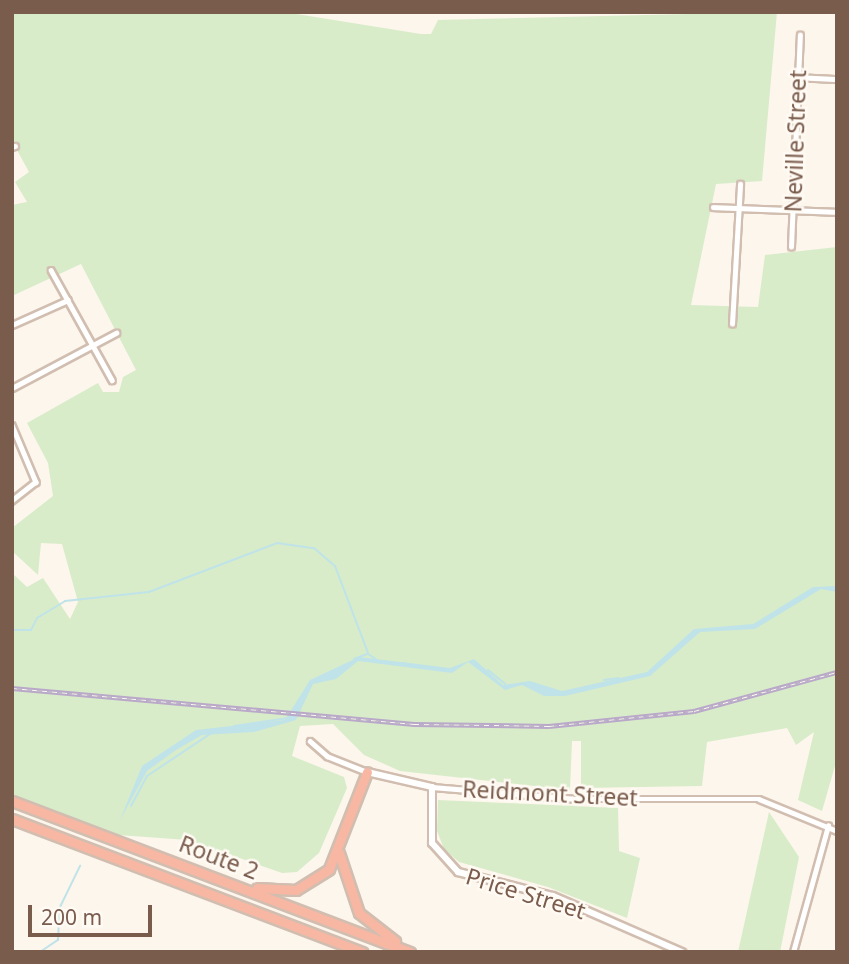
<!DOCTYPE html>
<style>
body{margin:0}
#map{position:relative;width:849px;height:964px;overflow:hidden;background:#fdf6ec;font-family:"Noto Sans",sans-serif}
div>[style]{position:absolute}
.green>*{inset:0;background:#d8ecc9}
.water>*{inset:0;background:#bfe3e8}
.stream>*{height:2px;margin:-1px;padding:0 1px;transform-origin:1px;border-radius:1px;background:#bfe3e8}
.roads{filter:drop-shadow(2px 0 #d1beb0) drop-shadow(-2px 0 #d1beb0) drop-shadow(0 2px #d1beb0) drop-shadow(0 -2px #d1beb0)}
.street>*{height:4.5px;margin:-2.25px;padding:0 2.25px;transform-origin:2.25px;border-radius:2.25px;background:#fff}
.secondary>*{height:6px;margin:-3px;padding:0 3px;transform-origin:3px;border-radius:3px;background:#fff}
.highway>*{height:9px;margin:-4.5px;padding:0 4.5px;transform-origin:4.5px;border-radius:4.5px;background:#f7b7a3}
.rail>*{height:4.5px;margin-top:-2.25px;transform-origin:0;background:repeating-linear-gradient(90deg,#fffaf3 0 5px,#b9a8c9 0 10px);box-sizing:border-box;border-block:2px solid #b9a8c9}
span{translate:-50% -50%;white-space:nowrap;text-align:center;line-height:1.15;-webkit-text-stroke:5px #fffaf3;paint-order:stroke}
.street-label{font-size:23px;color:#7a5c4d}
.frame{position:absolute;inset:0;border:14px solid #7a5c4d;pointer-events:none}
.scale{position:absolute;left:28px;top:905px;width:124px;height:32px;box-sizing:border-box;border:4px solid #7a5c4d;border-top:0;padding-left:9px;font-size:21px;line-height:24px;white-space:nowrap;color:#7a5c4d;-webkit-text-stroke:5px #fffaf3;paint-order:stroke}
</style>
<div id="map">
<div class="green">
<div style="clip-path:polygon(12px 12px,284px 12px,421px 34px,431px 34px,438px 20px,777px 12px,762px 181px,716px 184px,691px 305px,758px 307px,765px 255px,837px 247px,837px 759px,822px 811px,798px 800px,814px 732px,796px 745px,787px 728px,707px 742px,702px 786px,581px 788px,581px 741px,572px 741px,570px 790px,400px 771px,364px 755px,333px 724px,300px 726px,292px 756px,344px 777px,347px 788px,319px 853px,297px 872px,282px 873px,188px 840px,118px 835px,12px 798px,12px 573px,27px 587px,43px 578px,70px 619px,78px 602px,62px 544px,41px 543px,38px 575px,12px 551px,12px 528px,53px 496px,48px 463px,27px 423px,98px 383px,103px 392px,119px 392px,123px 377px,136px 370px,81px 264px,12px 296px,12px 205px,27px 202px,15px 182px,29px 172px,12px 141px)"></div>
<div style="clip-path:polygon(438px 800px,618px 808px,619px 851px,640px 858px,627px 918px,548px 887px,459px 862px,444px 849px,437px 831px)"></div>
<div style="clip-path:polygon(769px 812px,799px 857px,780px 952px,738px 952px)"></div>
</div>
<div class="water">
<div style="clip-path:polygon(837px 586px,837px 592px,821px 589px,755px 629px,700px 632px,650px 676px,565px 696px,544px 696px,522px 685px,505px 690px,468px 662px,452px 673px,358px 661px,336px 679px,313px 684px,296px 720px,254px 732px,202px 735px,176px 750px,147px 771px,120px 820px,142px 766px,196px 730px,285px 720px,310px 680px,359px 657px,450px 668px,474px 659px,503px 685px,530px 681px,562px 691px,647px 672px,694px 629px,753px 624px,813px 587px)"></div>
</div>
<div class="stream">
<div style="left:12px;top:630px;width:19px"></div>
<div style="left:31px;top:630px;width:13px;rotate:-63deg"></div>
<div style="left:37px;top:618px;width:33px;rotate:-31deg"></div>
<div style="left:65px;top:601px;width:84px;rotate:-6.1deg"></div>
<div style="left:149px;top:592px;width:137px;rotate:-20.9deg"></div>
<div style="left:277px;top:543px;width:37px;rotate:8deg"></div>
<div style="left:314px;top:548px;width:28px;rotate:41deg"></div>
<div style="left:335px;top:566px;width:93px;rotate:69.2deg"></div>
<div style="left:368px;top:654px;width:9px;rotate:32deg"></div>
<div style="left:354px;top:659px;width:14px;rotate:-21deg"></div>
<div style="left:402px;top:663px;width:18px;rotate:9deg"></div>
<div style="left:488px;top:670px;width:22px;rotate:39deg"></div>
<div style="left:604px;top:680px;width:15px;rotate:-8deg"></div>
<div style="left:234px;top:726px;width:55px;rotate:-8.4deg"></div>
<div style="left:131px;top:806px;width:34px;rotate:-62deg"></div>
<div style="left:147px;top:776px;width:79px;rotate:-33.7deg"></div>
<div style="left:40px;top:952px;width:22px;rotate:-34deg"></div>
<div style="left:58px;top:940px;width:33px;rotate:-87deg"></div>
<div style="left:60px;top:907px;width:46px;rotate:-64deg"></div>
</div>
<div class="roads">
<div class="street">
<div style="left:797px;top:77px;width:40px;rotate:2.9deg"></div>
<div style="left:12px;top:147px;width:3px;rotate:-18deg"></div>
<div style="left:713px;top:207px;width:124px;rotate:2.3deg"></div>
<div style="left:791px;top:247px;width:212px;rotate:-87.6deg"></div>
<div style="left:51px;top:270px;width:126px;rotate:61deg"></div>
<div style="left:732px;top:324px;width:140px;rotate:-86.7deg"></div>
<div style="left:12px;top:325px;width:61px;rotate:-24.1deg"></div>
<div style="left:12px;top:388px;width:118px;rotate:-27.9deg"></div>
<div style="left:12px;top:425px;width:62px;rotate:67.2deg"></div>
<div style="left:36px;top:482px;width:31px;rotate:142deg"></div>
<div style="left:310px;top:741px;width:23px;rotate:41deg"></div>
<div style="left:327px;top:756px;width:43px;rotate:21.8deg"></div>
<div style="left:432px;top:787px;width:145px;rotate:4.7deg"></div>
<div style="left:577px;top:799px;width:182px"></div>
<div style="left:759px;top:799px;width:84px;rotate:22.3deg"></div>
<div style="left:793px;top:952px;width:131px;rotate:-74.5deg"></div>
</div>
<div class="secondary">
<div style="left:367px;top:772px;width:67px;rotate:13deg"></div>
<div style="left:432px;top:787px;width:56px;rotate:90deg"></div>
<div style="left:432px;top:843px;width:39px;rotate:48deg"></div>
<div style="left:458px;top:872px;width:98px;rotate:14.2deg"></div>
<div style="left:553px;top:896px;width:141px;rotate:23.5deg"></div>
</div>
<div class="highway">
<div style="left:12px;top:801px;width:426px;rotate:20.8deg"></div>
<div style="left:12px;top:819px;width:375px;rotate:20.8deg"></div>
<div style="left:339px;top:853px;width:63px;rotate:71.6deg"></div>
<div style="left:359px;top:913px;width:46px;rotate:37.9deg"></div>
<div style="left:257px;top:888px;width:39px;rotate:3deg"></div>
<div style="left:296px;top:890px;width:39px;rotate:-32deg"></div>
<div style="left:329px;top:869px;width:104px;rotate:-68.6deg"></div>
</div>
</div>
<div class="rail">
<div style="left:12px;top:688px;width:404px;rotate:5.1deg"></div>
<div style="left:414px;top:724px;width:135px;rotate:0.8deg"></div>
<div style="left:549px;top:726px;width:146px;rotate:-5.9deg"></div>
<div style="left:694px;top:711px;width:148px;rotate:-15.3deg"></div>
</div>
<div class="street-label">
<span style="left:795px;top:141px;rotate:-88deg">Neville Street</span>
<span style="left:550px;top:793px;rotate:3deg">Reidmont Street</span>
<span style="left:219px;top:857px;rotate:21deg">Route 2</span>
<span style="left:526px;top:893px;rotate:17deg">Price Street</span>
</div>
<div class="frame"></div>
<div class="scale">200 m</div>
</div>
